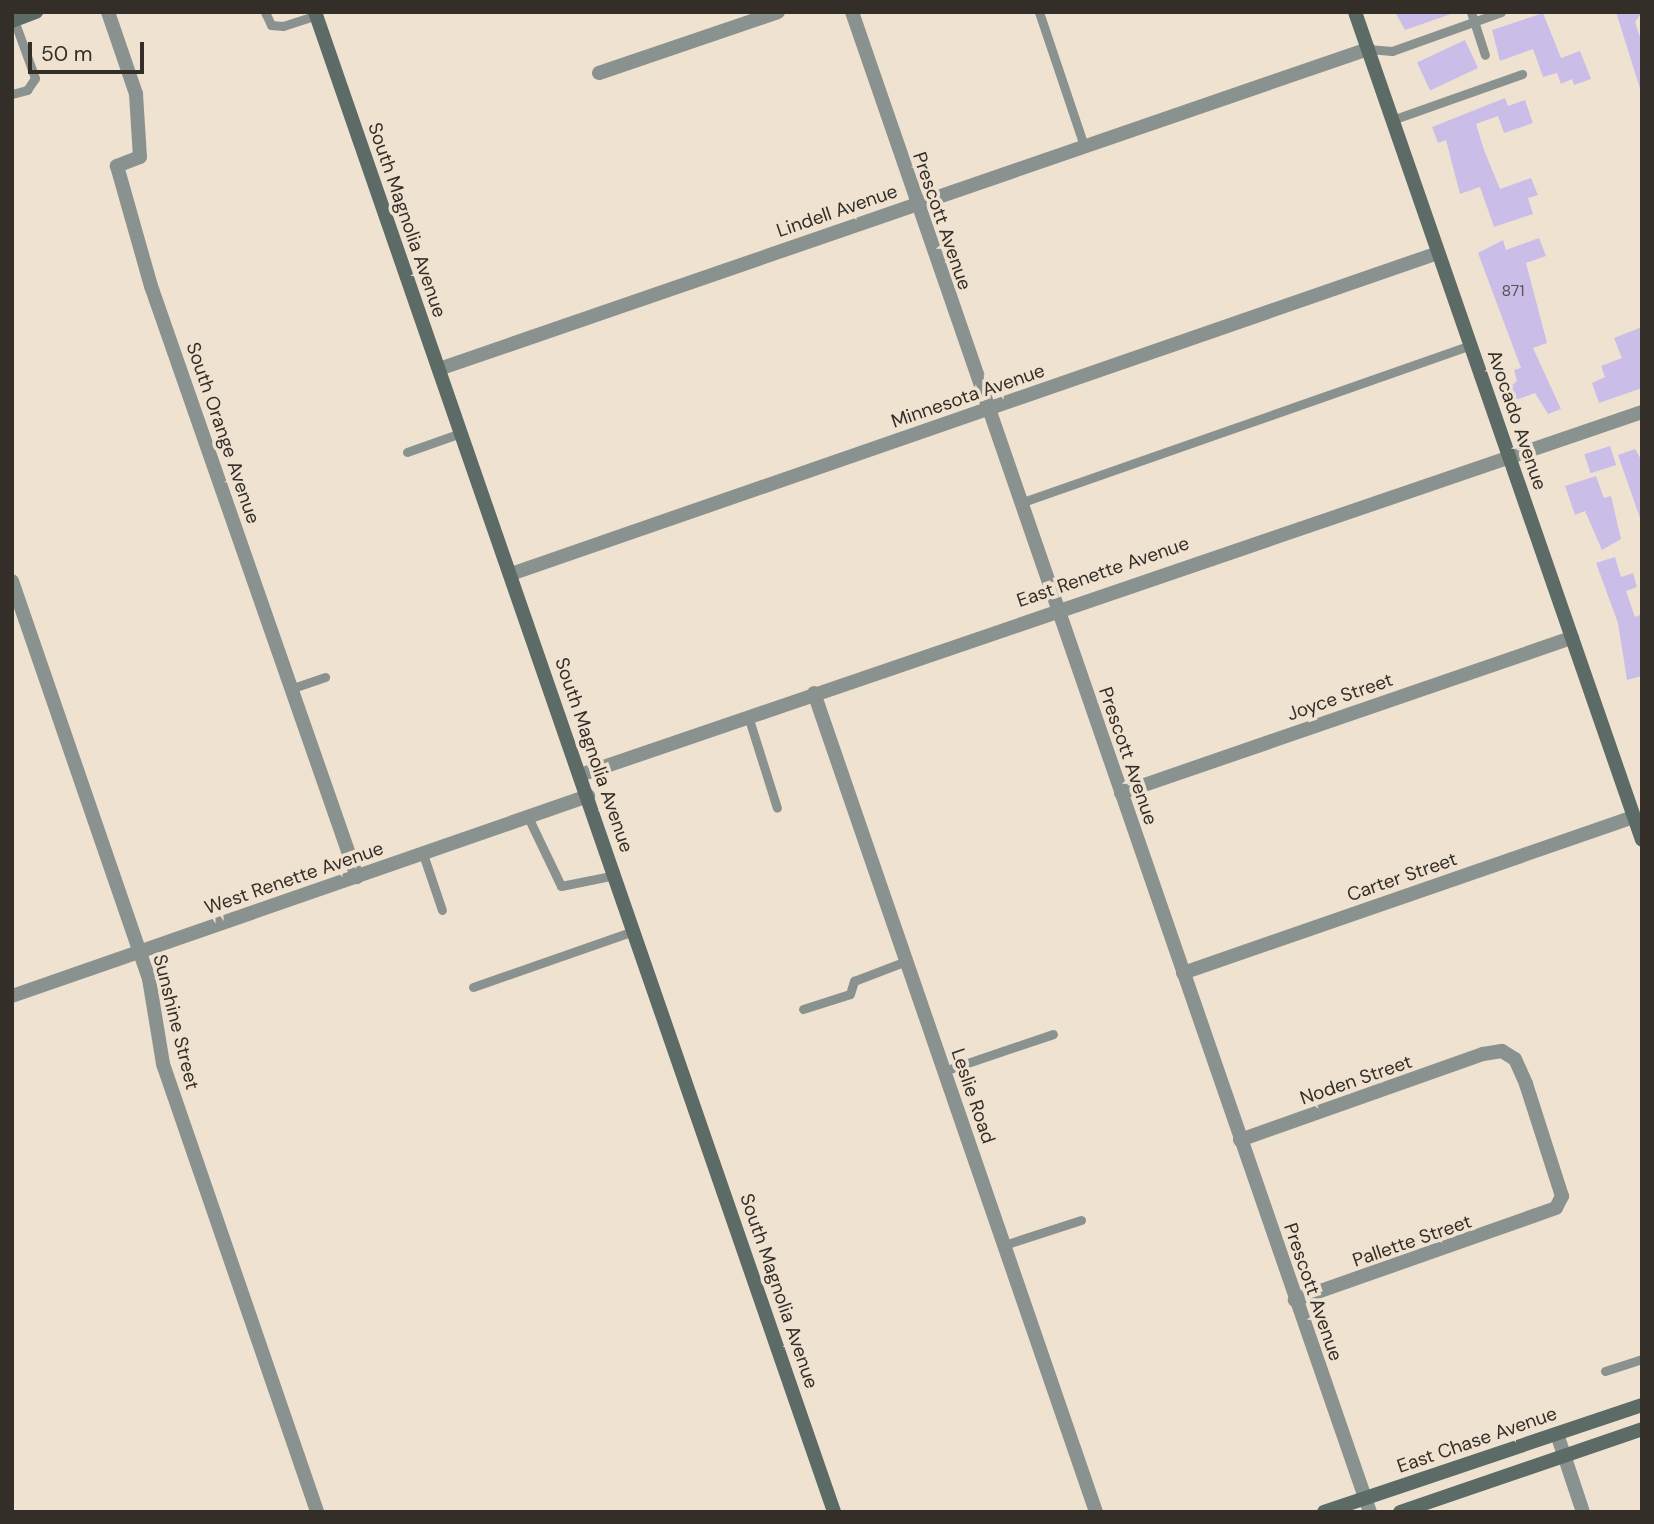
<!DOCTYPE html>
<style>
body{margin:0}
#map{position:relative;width:1654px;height:1524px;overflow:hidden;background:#efe2d1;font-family:"DM Sans",sans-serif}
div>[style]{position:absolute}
.building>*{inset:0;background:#cabee9;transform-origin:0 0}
.lane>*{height:9px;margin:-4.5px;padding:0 4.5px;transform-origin:4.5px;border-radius:4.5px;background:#89928f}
.street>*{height:14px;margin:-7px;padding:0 7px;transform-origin:7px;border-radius:7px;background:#89928f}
.secondary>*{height:14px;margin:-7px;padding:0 7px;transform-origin:7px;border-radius:7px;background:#5d6b67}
span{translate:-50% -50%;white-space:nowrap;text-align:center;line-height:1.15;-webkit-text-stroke:7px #efe2d1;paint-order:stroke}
.number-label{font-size:16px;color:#5a5258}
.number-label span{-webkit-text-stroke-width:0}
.street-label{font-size:19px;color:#342e28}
.frame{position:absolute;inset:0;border:14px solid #342e28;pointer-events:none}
.scale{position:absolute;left:28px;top:42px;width:116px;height:32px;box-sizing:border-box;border:4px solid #342e28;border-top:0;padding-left:9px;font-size:21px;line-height:24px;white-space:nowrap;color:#342e28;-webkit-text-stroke:5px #efe2d1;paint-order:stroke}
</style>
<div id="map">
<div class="building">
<div style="clip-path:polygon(1395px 12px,1451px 12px,1451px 14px,1405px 30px)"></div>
<div style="clip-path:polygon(1616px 12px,1642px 12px,1635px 22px,1642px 43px,1642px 95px)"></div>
<div style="clip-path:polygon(1543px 13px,1561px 58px,1580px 51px,1591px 79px,1574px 85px,1572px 79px,1561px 84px,1557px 73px,1543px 77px,1533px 49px,1500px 61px,1492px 30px)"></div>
<div style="left:1465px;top:40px;width:31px;height:53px;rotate:65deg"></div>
<div style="clip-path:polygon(1505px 98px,1508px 106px,1525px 100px,1533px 123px,1504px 133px,1498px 116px,1476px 124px,1484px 150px,1500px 189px,1531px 178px,1538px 195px,1528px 198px,1533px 214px,1494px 227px,1480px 187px,1460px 194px,1446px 140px,1438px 143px,1432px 127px)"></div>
<div style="clip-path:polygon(1539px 238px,1546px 256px,1526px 263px,1547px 343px,1533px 348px,1561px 409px,1548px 414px,1535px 393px,1516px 400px,1511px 386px,1517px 381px,1514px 370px,1521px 368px,1478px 253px,1503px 240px,1506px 250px)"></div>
<div style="clip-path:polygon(1642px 327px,1642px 388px,1599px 403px,1592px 383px,1605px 377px,1601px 366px,1622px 358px,1614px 338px)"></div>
<div style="left:1610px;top:446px;width:20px;height:27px;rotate:72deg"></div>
<div style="clip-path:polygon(1635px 449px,1642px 461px,1640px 518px,1618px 455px)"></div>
<div style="clip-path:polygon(1596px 476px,1604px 498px,1611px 496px,1621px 539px,1602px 550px,1585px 511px,1575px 515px,1565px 486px)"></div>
<div style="clip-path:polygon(1615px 557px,1621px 577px,1633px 573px,1637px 587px,1626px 591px,1635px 617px,1642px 614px,1642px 676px,1627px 680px,1618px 623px,1596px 563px)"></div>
</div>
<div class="lane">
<div style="left:265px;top:12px;width:14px;rotate:65deg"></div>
<div style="left:271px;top:25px;width:12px;rotate:5deg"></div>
<div style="left:283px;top:26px;width:35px;rotate:-18deg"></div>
<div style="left:1039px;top:12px;width:141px;rotate:71.4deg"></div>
<div style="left:1471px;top:12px;width:45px;rotate:72deg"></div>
<div style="left:1368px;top:49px;width:24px;rotate:5deg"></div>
<div style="left:1392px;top:51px;width:116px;rotate:-19.7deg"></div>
<div style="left:12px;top:94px;width:16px;rotate:-15deg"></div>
<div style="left:27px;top:90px;width:14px;rotate:-56deg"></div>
<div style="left:35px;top:78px;width:62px;rotate:-109.9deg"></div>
<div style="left:1392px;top:120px;width:138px;rotate:-19.5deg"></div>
<div style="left:407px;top:452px;width:57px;rotate:-19.4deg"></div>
<div style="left:1020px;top:503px;width:477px;rotate:-19.3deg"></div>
<div style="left:293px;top:688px;width:34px;rotate:-19deg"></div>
<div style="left:748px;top:716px;width:96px;rotate:72.5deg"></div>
<div style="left:528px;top:817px;width:76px;rotate:64.4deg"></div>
<div style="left:561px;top:886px;width:55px;rotate:-11.5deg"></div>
<div style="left:423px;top:854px;width:59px;rotate:71.3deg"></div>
<div style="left:473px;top:987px;width:170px;rotate:-19.2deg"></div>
<div style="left:803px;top:1009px;width:49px;rotate:-17.7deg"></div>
<div style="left:850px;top:994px;width:14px;rotate:-73deg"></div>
<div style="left:854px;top:981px;width:56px;rotate:-21deg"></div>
<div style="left:944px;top:1071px;width:115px;rotate:-18.7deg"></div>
<div style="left:1004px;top:1245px;width:81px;rotate:-18deg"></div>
<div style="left:1605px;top:1371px;width:39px;rotate:-18deg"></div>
</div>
<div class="street">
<div style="left:108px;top:12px;width:87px;rotate:71.1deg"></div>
<div style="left:136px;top:94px;width:63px;rotate:86.4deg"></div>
<div style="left:140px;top:157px;width:25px;rotate:159deg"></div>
<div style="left:117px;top:166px;width:125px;rotate:74.2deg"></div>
<div style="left:151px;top:286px;width:626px;rotate:70.78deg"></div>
<div style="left:852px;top:12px;width:1587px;rotate:70.95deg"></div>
<div style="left:599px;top:73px;width:189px;rotate:-18.8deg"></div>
<div style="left:439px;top:369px;width:983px;rotate:-19.01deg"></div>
<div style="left:511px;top:574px;width:981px;rotate:-19.1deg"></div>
<div style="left:12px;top:581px;width:421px;rotate:71deg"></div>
<div style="left:149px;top:979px;width:86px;rotate:80.6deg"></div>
<div style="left:163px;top:1064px;width:474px;rotate:71deg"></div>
<div style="left:814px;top:693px;width:866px;rotate:71deg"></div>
<div style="left:580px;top:775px;width:1122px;rotate:-18.87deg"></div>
<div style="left:1121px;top:793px;width:477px;rotate:-19deg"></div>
<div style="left:1183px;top:973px;width:477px;rotate:-19.1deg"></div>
<div style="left:12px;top:996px;width:610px;rotate:-19.15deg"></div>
<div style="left:1240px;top:1140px;width:258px;rotate:-19.5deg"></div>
<div style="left:1483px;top:1054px;width:19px;rotate:-9deg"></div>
<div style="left:1502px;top:1051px;width:15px;rotate:32deg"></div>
<div style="left:1515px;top:1059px;width:27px;rotate:66deg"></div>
<div style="left:1526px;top:1084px;width:118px;rotate:72.2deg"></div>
<div style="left:1562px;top:1196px;width:13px;rotate:117deg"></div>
<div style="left:1556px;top:1208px;width:277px;rotate:160.6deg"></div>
<div style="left:1557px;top:1434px;width:82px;rotate:71.6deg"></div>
</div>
<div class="secondary">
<div style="left:315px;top:12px;width:1587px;rotate:70.91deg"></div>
<div style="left:1355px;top:12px;width:876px;rotate:70.88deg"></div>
<div style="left:12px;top:21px;width:26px;rotate:-21deg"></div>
<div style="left:1324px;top:1512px;width:336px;rotate:-18.6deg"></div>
<div style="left:1400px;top:1512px;width:256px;rotate:-18.9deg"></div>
</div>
<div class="number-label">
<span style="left:1513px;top:291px">871</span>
</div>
<div class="street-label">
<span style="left:837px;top:211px;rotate:-19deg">Lindell Avenue</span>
<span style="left:407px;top:220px;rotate:71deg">South Magnolia Avenue</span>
<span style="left:942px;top:221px;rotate:71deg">Prescott Avenue</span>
<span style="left:968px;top:396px;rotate:-19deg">Minnesota Avenue</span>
<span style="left:1517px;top:420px;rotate:71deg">Avocado Avenue</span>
<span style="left:223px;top:433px;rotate:71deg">South Orange Avenue</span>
<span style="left:1103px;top:572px;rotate:-19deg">East Renette Avenue</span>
<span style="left:1340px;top:697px;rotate:-19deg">Joyce Street</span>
<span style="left:594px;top:755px;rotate:71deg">South Magnolia Avenue</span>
<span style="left:1128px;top:756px;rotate:71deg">Prescott Avenue</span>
<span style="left:1402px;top:877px;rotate:-19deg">Carter Street</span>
<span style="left:294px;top:878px;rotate:-19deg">West Renette Avenue</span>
<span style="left:176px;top:1022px;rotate:76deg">Sunshine Street</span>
<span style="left:1356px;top:1080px;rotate:-19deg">Noden Street</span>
<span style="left:973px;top:1096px;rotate:71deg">Leslie Road</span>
<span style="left:1412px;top:1241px;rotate:-19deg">Pallette Street</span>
<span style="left:779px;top:1291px;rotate:71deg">South Magnolia Avenue</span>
<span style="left:1313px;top:1292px;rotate:71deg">Prescott Avenue</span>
<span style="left:1477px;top:1440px;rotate:-19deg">East Chase Avenue</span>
</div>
<div class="frame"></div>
<div class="scale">50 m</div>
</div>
